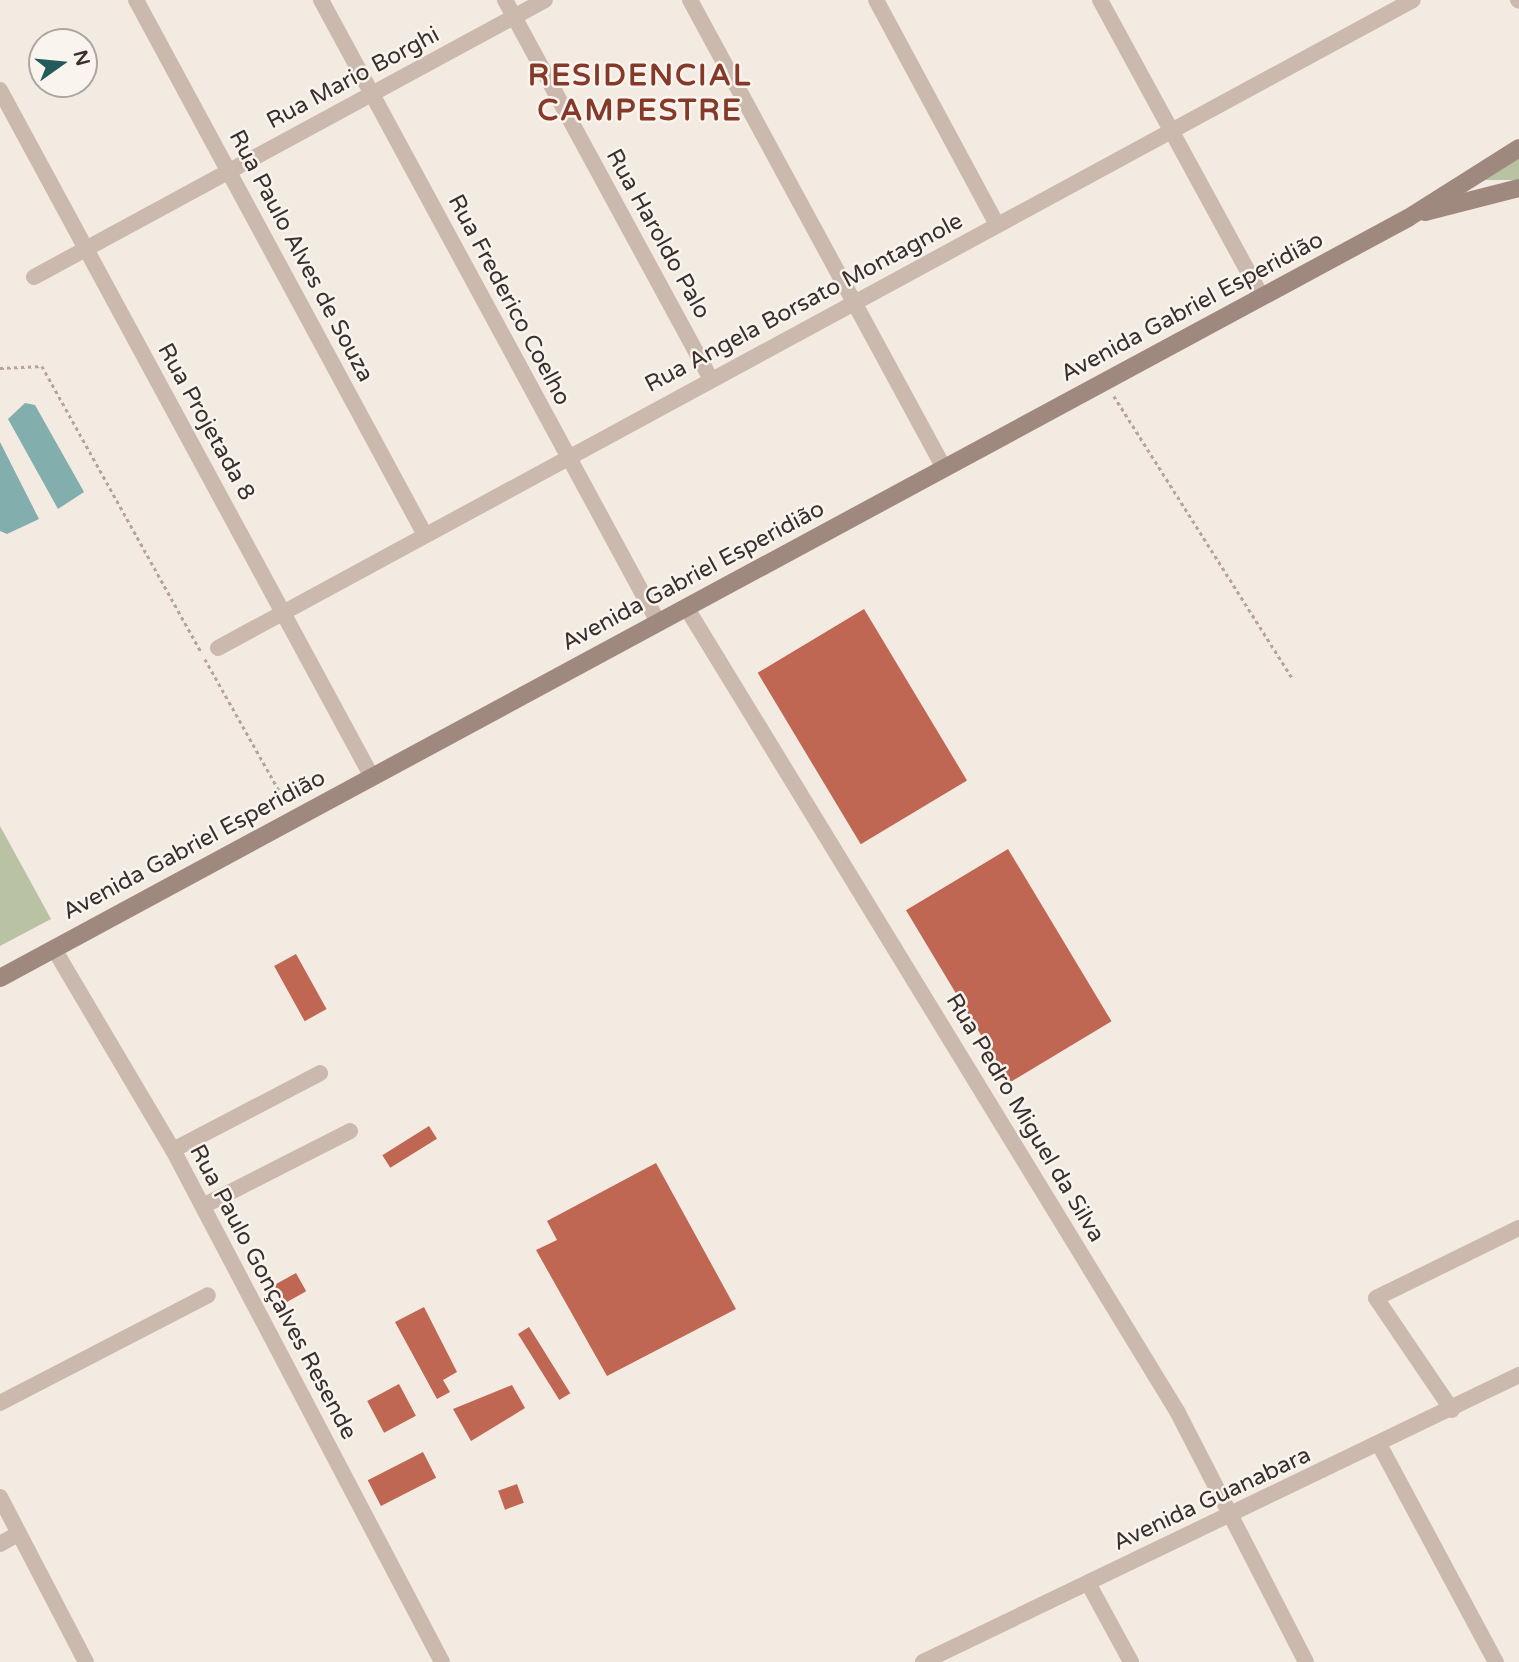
<!DOCTYPE html>
<meta charset="utf-8">
<style>
body{margin:0}
#map{position:relative;width:1519px;height:1662px;overflow:hidden;background:#f3eae2;font-family:"Varela Round",sans-serif}
div>[style]{position:absolute}
.green>*{inset:0;background:#b9c2a2}
.water>*{inset:0;background:#82afae}
.building>*{inset:0;background:#c06753;transform-origin:0 0}
.path>*{height:2.5px;margin-top:-1.25px;transform-origin:0;background:repeating-linear-gradient(90deg,#b7a398 0 3.5px,transparent 0 7px)}
.minor>*{height:16px;margin:-8px;padding:0 8px;transform-origin:8px;border-radius:8px;background:#cbb9ae}
.secondary>*{height:18px;margin:-9px;padding:0 9px;transform-origin:9px;border-radius:9px;background:#9f897f}
span{translate:-50% -50%;white-space:nowrap;text-align:center;line-height:1.15;-webkit-text-stroke:5px #faf4ef;paint-order:stroke}
.street-label{font-size:23px;color:#3a2f2c}
.district-label{font-size:30px;color:#853929;font-weight:700;letter-spacing:2px}
.north{position:absolute;left:28px;top:28px;width:70px;height:70px;box-sizing:border-box;background:#faf4ef;border:2px solid #ada5a1;border-radius:50%;rotate:75deg;font-size:19px;font-weight:700;line-height:28px;text-align:center;color:#3a2f2c}
.north::after{content:'';display:block;margin:auto;width:24px;height:32px;background:#235a5a;clip-path:polygon(50% 0,100% 100%,50% 72%,0 100%)}
</style>
<div id="map">
<div class="green">
<div style="clip-path:polygon(1519px 158px,1519px 180px,1486px 180px,1484px 177px)"></div>
<div style="clip-path:polygon(0 826px,51px 919px,0 946px)"></div>
</div>
<div class="water">
<div style="clip-path:polygon(25px 403px,35px 405px,84px 492px,58px 509px,8px 419px)"></div>
<div style="clip-path:polygon(0 442px,39px 519px,7px 534px,0 531px)"></div>
</div>
<div class="building">
<div style="left:864px;top:609px;width:200px;height:124px;rotate:59deg"></div>
<div style="left:1008px;top:849px;width:201px;height:119px;rotate:59deg"></div>
<div style="left:296px;top:954px;width:63px;height:25px;rotate:61deg"></div>
<div style="left:429px;top:1126px;width:15px;height:55px;rotate:58deg"></div>
<div style="clip-path:polygon(656px 1163px,736px 1309px,607px 1376px,536px 1250px,557px 1240px,547px 1221px)"></div>
<div style="left:296px;top:1273px;width:21px;height:28px;rotate:61deg"></div>
<div style="clip-path:polygon(424px 1307px,457px 1372px,443px 1380px,450px 1392px,437px 1399px,395px 1322px)"></div>
<div style="left:529px;top:1327px;width:78px;height:13px;rotate:58deg"></div>
<div style="left:399px;top:1384px;width:36px;height:36px;rotate:62deg"></div>
<div style="clip-path:polygon(512px 1385px,525px 1408px,471px 1441px,453px 1409px)"></div>
<div style="left:423px;top:1452px;width:29px;height:62px;rotate:63deg"></div>
<div style="left:517px;top:1484px;width:20px;height:20px;rotate:70deg"></div>
</div>
<div class="path">
<div style="left:0;top:368px;width:42px;rotate:-2.7deg"></div>
<div style="left:42px;top:366px;width:329px;rotate:60.9deg"></div>
<div style="left:1114px;top:396px;width:333px;rotate:57.7deg"></div>
<div style="left:205px;top:659px;width:165px;rotate:60.6deg"></div>
</div>
<div class="minor">
<div style="left:136px;top:0;width:608px;rotate:61.62deg"></div>
<div style="left:321px;top:0;width:707px;rotate:61.55deg"></div>
<div style="left:505px;top:0;width:431px;rotate:61.5deg"></div>
<div style="left:690px;top:0;width:532px;rotate:61.51deg"></div>
<div style="left:876px;top:0;width:255px;rotate:61.7deg"></div>
<div style="left:1100px;top:0;width:338px;rotate:61.4deg"></div>
<div style="left:1518px;top:0;width:1px;rotate:45deg"></div>
<div style="left:0;top:90px;width:781px;rotate:61.57deg"></div>
<div style="left:34px;top:277px;width:581px;rotate:-28.46deg"></div>
<div style="left:686px;top:607px;width:942px;rotate:58.59deg"></div>
<div style="left:1177px;top:1411px;width:282px;rotate:62.8deg"></div>
<div style="left:218px;top:648px;width:1359px;rotate:-28.47deg"></div>
<div style="left:54px;top:949px;width:234px;rotate:59.4deg"></div>
<div style="left:173px;top:1150px;width:578px;rotate:62.28deg"></div>
<div style="left:173px;top:1150px;width:166px;rotate:-27.6deg"></div>
<div style="left:203px;top:1206px;width:165px;rotate:-27deg"></div>
<div style="left:0;top:1403px;width:234px;rotate:-27.4deg"></div>
<div style="left:1452px;top:1410px;width:135px;rotate:-124.2deg"></div>
<div style="left:1376px;top:1298px;width:159px;rotate:-26.1deg"></div>
<div style="left:1380px;top:1446px;width:245px;rotate:61.8deg"></div>
<div style="left:0;top:1497px;width:186px;rotate:62.5deg"></div>
<div style="left:0;top:1544px;width:21px;rotate:-29deg"></div>
<div style="left:1088px;top:1583px;width:90px;rotate:61.4deg"></div>
<div style="left:923px;top:1662px;width:662px;rotate:-25.71deg"></div>
</div>
<div class="secondary">
<div style="left:1425px;top:212px;width:97px;rotate:-14.3deg"></div>
<div style="left:0;top:978px;width:1600px;rotate:-28.36deg"></div>
<div style="left:1408px;top:218px;width:131px;rotate:-32.2deg"></div>
</div>
<div class="street-label">
<span style="left:353px;top:78px;rotate:-28deg">Rua Mario Borghi</span>
<span style="left:658px;top:234px;rotate:61deg">Rua Haroldo Palo</span>
<span style="left:301px;top:256px;rotate:62deg">Rua Paulo Alves de Souza</span>
<span style="left:509px;top:300px;rotate:62deg">Rua Frederico Coelho</span>
<span style="left:804px;top:303px;rotate:-28deg">Rua Angela Borsato Montagnole</span>
<span style="left:1192px;top:307px;rotate:-28deg">Avenida Gabriel Esperidião</span>
<span style="left:206px;top:422px;rotate:61deg">Rua Projetada 8</span>
<span style="left:693px;top:576px;rotate:-28deg">Avenida Gabriel Esperidião</span>
<span style="left:194px;top:845px;rotate:-28deg">Avenida Gabriel Esperidião</span>
<span style="left:1025px;top:1118px;rotate:59deg">Rua Pedro Miguel da Silva</span>
<span style="left:273px;top:1292px;rotate:62deg">Rua Paulo Gonçalves Resende</span>
<span style="left:1212px;top:1499px;rotate:-25deg">Avenida Guanabara</span>
</div>
<div class="district-label">
<span style="left:640px;top:93px">RESIDENCIAL<br>CAMPESTRE</span>
</div>
<div class="north">N</div>
</div>
